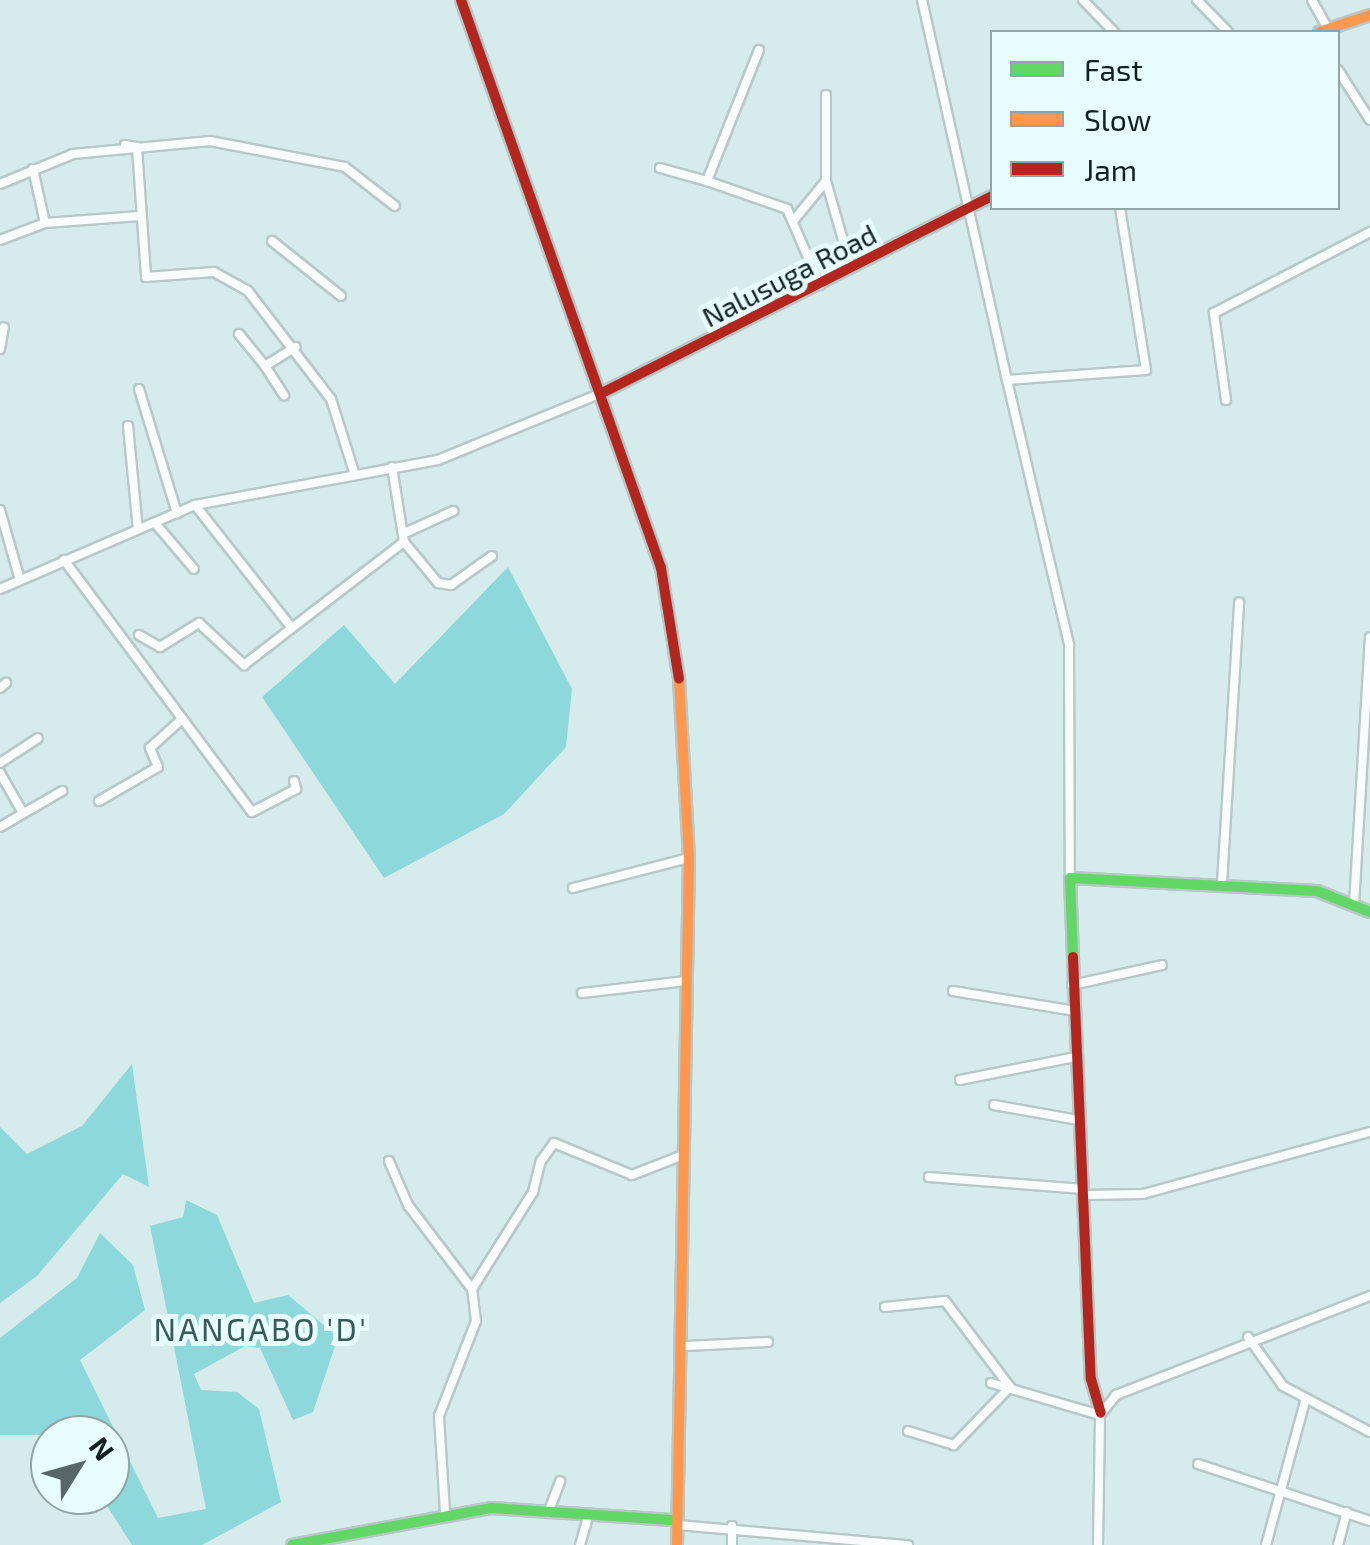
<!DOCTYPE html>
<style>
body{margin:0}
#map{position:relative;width:1370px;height:1545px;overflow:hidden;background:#d6ebeb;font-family:"Exo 2",sans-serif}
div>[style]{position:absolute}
.forest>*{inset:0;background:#8dd8db}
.roads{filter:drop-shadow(2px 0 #b8c8c9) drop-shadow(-2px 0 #b8c8c9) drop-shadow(0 2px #b8c8c9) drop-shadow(0 -2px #b8c8c9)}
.street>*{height:8px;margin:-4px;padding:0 4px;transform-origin:4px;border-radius:4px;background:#f9fcfc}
.fast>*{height:10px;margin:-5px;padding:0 5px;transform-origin:5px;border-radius:5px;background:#63d668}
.slow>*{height:10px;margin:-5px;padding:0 5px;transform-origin:5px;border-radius:5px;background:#ff974d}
.jam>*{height:10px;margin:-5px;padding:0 5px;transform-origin:5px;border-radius:5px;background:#b3261e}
span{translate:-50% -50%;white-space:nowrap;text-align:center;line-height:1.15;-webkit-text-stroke:10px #e7fdfe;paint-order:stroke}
.street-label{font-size:28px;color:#122020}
.quarter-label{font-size:32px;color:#385a5b;letter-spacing:2.5px}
.legend{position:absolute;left:990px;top:30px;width:350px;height:180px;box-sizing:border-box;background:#e7fdfe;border:2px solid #92a5a5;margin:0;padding:12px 18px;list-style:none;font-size:30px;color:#122020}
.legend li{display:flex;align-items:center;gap:20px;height:50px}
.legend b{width:50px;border:2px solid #92a5a5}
.north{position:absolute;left:30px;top:1415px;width:100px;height:100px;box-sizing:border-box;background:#e7fdfe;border:2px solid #92a5a5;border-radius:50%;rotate:53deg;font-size:28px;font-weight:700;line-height:40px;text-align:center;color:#122020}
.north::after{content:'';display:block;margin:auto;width:35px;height:45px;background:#576767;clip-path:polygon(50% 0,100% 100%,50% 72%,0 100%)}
</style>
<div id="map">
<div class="forest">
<div style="clip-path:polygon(508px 567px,572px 689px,566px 747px,504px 814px,384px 878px,262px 697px,344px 625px,395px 684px)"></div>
<div style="clip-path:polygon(132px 1064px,149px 1187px,123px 1174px,37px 1276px,0 1303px,0 1127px,27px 1154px,82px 1126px)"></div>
<div style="clip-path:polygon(186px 1200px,217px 1215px,254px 1303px,288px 1295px,338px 1337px,313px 1412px,293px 1420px,260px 1348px,245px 1346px,194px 1374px,201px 1390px,237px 1392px,259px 1409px,281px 1502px,202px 1545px,132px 1545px,100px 1495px,110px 1495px,110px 1435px,0 1435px,0 1338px,77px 1278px,100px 1233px,133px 1265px,145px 1310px,80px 1360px,158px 1518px,206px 1509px,150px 1226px,183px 1217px)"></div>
</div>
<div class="roads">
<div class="street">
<div style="left:922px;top:0;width:389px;rotate:77.4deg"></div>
<div style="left:1007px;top:380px;width:139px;rotate:-4.1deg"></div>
<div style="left:1146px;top:370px;width:164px;rotate:-99.1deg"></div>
<div style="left:1083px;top:0;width:45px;rotate:45.9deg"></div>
<div style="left:1197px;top:0;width:45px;rotate:45.9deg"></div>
<div style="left:1312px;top:0;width:33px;rotate:61deg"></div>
<div style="left:759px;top:50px;width:141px;rotate:111.7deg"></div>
<div style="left:707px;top:181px;width:85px;rotate:19.3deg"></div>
<div style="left:787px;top:209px;width:83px;rotate:66.5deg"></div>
<div style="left:1338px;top:70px;width:59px;rotate:57.4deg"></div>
<div style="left:125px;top:145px;width:12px;rotate:9deg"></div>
<div style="left:137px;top:147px;width:130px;rotate:86deg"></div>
<div style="left:146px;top:277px;width:68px;rotate:-4.2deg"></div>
<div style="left:214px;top:272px;width:39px;rotate:29deg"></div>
<div style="left:248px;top:291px;width:136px;rotate:52.5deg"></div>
<div style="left:331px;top:399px;width:80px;rotate:72.5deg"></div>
<div style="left:660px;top:168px;width:49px;rotate:15.5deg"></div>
<div style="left:33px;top:169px;width:55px;rotate:77.5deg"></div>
<div style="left:826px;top:181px;width:91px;rotate:74deg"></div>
<div style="left:0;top:184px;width:79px;rotate:-22.3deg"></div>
<div style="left:73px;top:154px;width:138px;rotate:-5.4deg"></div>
<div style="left:210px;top:141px;width:137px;rotate:10.9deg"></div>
<div style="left:345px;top:167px;width:63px;rotate:38deg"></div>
<div style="left:794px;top:220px;width:50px;rotate:-50.6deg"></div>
<div style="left:826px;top:181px;width:86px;rotate:-90deg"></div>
<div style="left:0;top:240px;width:48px;rotate:-20.7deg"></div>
<div style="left:45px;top:223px;width:95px;rotate:-4.2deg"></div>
<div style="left:272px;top:241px;width:88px;rotate:38.6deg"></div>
<div style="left:239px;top:334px;width:41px;rotate:50.9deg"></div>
<div style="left:265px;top:366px;width:36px;rotate:-32deg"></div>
<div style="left:0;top:349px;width:22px;rotate:-80deg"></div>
<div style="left:265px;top:366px;width:35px;rotate:57deg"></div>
<div style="left:1007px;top:380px;width:272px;rotate:76.8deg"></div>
<div style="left:1069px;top:645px;width:233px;rotate:89.8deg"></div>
<div style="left:139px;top:389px;width:130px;rotate:73deg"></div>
<div style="left:1226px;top:400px;width:88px;rotate:-97.9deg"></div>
<div style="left:1214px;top:313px;width:176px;rotate:-27.4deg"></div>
<div style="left:128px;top:426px;width:103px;rotate:84.5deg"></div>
<div style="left:392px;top:467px;width:76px;rotate:80.9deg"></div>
<div style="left:404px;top:542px;width:53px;rotate:50.3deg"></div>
<div style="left:438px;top:583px;width:13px;rotate:9deg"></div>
<div style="left:451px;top:585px;width:50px;rotate:-35.3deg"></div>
<div style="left:195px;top:505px;width:155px;rotate:51.8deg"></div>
<div style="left:0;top:510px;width:73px;rotate:74.1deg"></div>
<div style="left:155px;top:523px;width:60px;rotate:49.7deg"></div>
<div style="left:407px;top:532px;width:51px;rotate:-24.5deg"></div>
<div style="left:64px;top:560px;width:314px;rotate:53.3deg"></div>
<div style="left:252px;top:812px;width:50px;rotate:-27.6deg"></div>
<div style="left:296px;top:789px;width:8px;rotate:-104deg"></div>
<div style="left:0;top:589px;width:212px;rotate:-23.3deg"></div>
<div style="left:195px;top:505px;width:247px;rotate:-10.5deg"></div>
<div style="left:438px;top:460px;width:179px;rotate:-22.3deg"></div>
<div style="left:139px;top:635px;width:24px;rotate:30deg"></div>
<div style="left:160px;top:647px;width:46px;rotate:-31.6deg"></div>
<div style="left:199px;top:623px;width:62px;rotate:43deg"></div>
<div style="left:244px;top:665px;width:202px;rotate:-37.6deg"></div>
<div style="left:0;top:688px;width:8px;rotate:-40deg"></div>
<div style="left:0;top:763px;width:45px;rotate:-33.3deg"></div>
<div style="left:0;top:773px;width:46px;rotate:60.1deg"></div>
<div style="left:99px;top:801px;width:68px;rotate:-30deg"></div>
<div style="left:158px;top:767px;width:21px;rotate:-113deg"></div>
<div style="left:150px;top:748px;width:42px;rotate:-42.1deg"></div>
<div style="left:0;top:827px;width:72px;rotate:-30.1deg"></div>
<div style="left:1222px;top:883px;width:281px;rotate:-86.5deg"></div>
<div style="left:573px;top:888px;width:120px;rotate:-14.5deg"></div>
<div style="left:1354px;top:905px;width:268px;rotate:-86.6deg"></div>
<div style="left:1072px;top:985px;width:92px;rotate:-12.5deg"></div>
<div style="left:953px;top:991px;width:124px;rotate:9.3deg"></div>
<div style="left:582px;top:993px;width:105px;rotate:-6.6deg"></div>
<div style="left:960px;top:1080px;width:117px;rotate:-11.3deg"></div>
<div style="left:994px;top:1105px;width:85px;rotate:10.1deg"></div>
<div style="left:389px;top:1161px;width:48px;rotate:66.6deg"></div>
<div style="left:408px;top:1205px;width:106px;rotate:52.7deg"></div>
<div style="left:929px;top:1177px;width:155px;rotate:4.4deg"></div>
<div style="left:1085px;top:1195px;width:58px;rotate:-1deg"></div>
<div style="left:1143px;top:1194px;width:235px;rotate:-15.3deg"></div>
<div style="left:885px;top:1307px;width:60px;rotate:-5.7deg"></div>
<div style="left:945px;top:1301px;width:108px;rotate:52.9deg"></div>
<div style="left:1010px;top:1387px;width:81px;rotate:134deg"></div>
<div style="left:954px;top:1445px;width:48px;rotate:-163.1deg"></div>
<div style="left:1248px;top:1337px;width:60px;rotate:54.5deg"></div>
<div style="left:1283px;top:1386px;width:98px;rotate:27.9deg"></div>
<div style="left:685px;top:1346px;width:83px;rotate:-2.8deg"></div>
<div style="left:991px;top:1383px;width:114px;rotate:16.4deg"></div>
<div style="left:1198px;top:1464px;width:181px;rotate:18.3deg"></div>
<div style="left:445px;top:1512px;width:96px;rotate:-93.6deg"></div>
<div style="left:439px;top:1416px;width:102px;rotate:-68.7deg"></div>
<div style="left:476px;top:1321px;width:32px;rotate:-97deg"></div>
<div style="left:472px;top:1289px;width:115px;rotate:-57.8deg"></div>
<div style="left:533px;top:1192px;width:32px;rotate:-76deg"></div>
<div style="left:541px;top:1161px;width:22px;rotate:-54deg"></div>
<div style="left:554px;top:1143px;width:84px;rotate:22.3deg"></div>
<div style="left:632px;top:1175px;width:55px;rotate:-21.4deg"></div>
<div style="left:548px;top:1513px;width:34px;rotate:-69deg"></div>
<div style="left:678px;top:1525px;width:231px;rotate:5deg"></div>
<div style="left:732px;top:1526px;width:19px;rotate:90deg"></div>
<div style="left:580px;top:1545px;width:29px;rotate:-74deg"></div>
<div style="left:1098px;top:1545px;width:130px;rotate:-89.1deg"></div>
<div style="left:1100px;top:1415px;width:26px;rotate:-51deg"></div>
<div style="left:1116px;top:1395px;width:273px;rotate:-21.3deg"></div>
<div style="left:1266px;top:1545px;width:149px;rotate:-74.8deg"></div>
<div style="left:1338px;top:1545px;width:34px;rotate:-75deg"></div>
</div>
<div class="fast">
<div style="left:1073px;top:957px;width:79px;rotate:-92.2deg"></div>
<div style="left:1070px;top:878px;width:247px;rotate:3deg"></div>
<div style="left:1317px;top:891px;width:57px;rotate:21.6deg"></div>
<div style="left:292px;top:1545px;width:202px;rotate:-10.5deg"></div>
<div style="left:491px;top:1508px;width:181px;rotate:3.8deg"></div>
</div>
<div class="slow">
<div style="left:1319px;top:32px;width:54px;rotate:-18.4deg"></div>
<div style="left:677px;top:1545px;width:687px;rotate:-89deg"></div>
<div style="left:689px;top:858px;width:179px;rotate:-93.2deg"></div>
</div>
<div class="jam">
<div style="left:461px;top:0;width:602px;rotate:70.6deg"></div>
<div style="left:661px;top:568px;width:112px;rotate:80.8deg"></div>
<div style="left:604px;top:392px;width:435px;rotate:-26.8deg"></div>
<div style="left:1073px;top:957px;width:422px;rotate:87.6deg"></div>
<div style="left:1091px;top:1379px;width:35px;rotate:74deg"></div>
</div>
</div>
<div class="street-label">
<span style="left:789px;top:275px;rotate:-27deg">Nalusuga Road</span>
</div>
<div class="quarter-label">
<span style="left:261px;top:1328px">NANGABO 'D'</span>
</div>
<ul class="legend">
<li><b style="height:12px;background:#63d668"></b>Fast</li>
<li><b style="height:12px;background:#ff974d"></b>Slow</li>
<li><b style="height:12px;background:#b3261e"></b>Jam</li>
</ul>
<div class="north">N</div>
</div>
